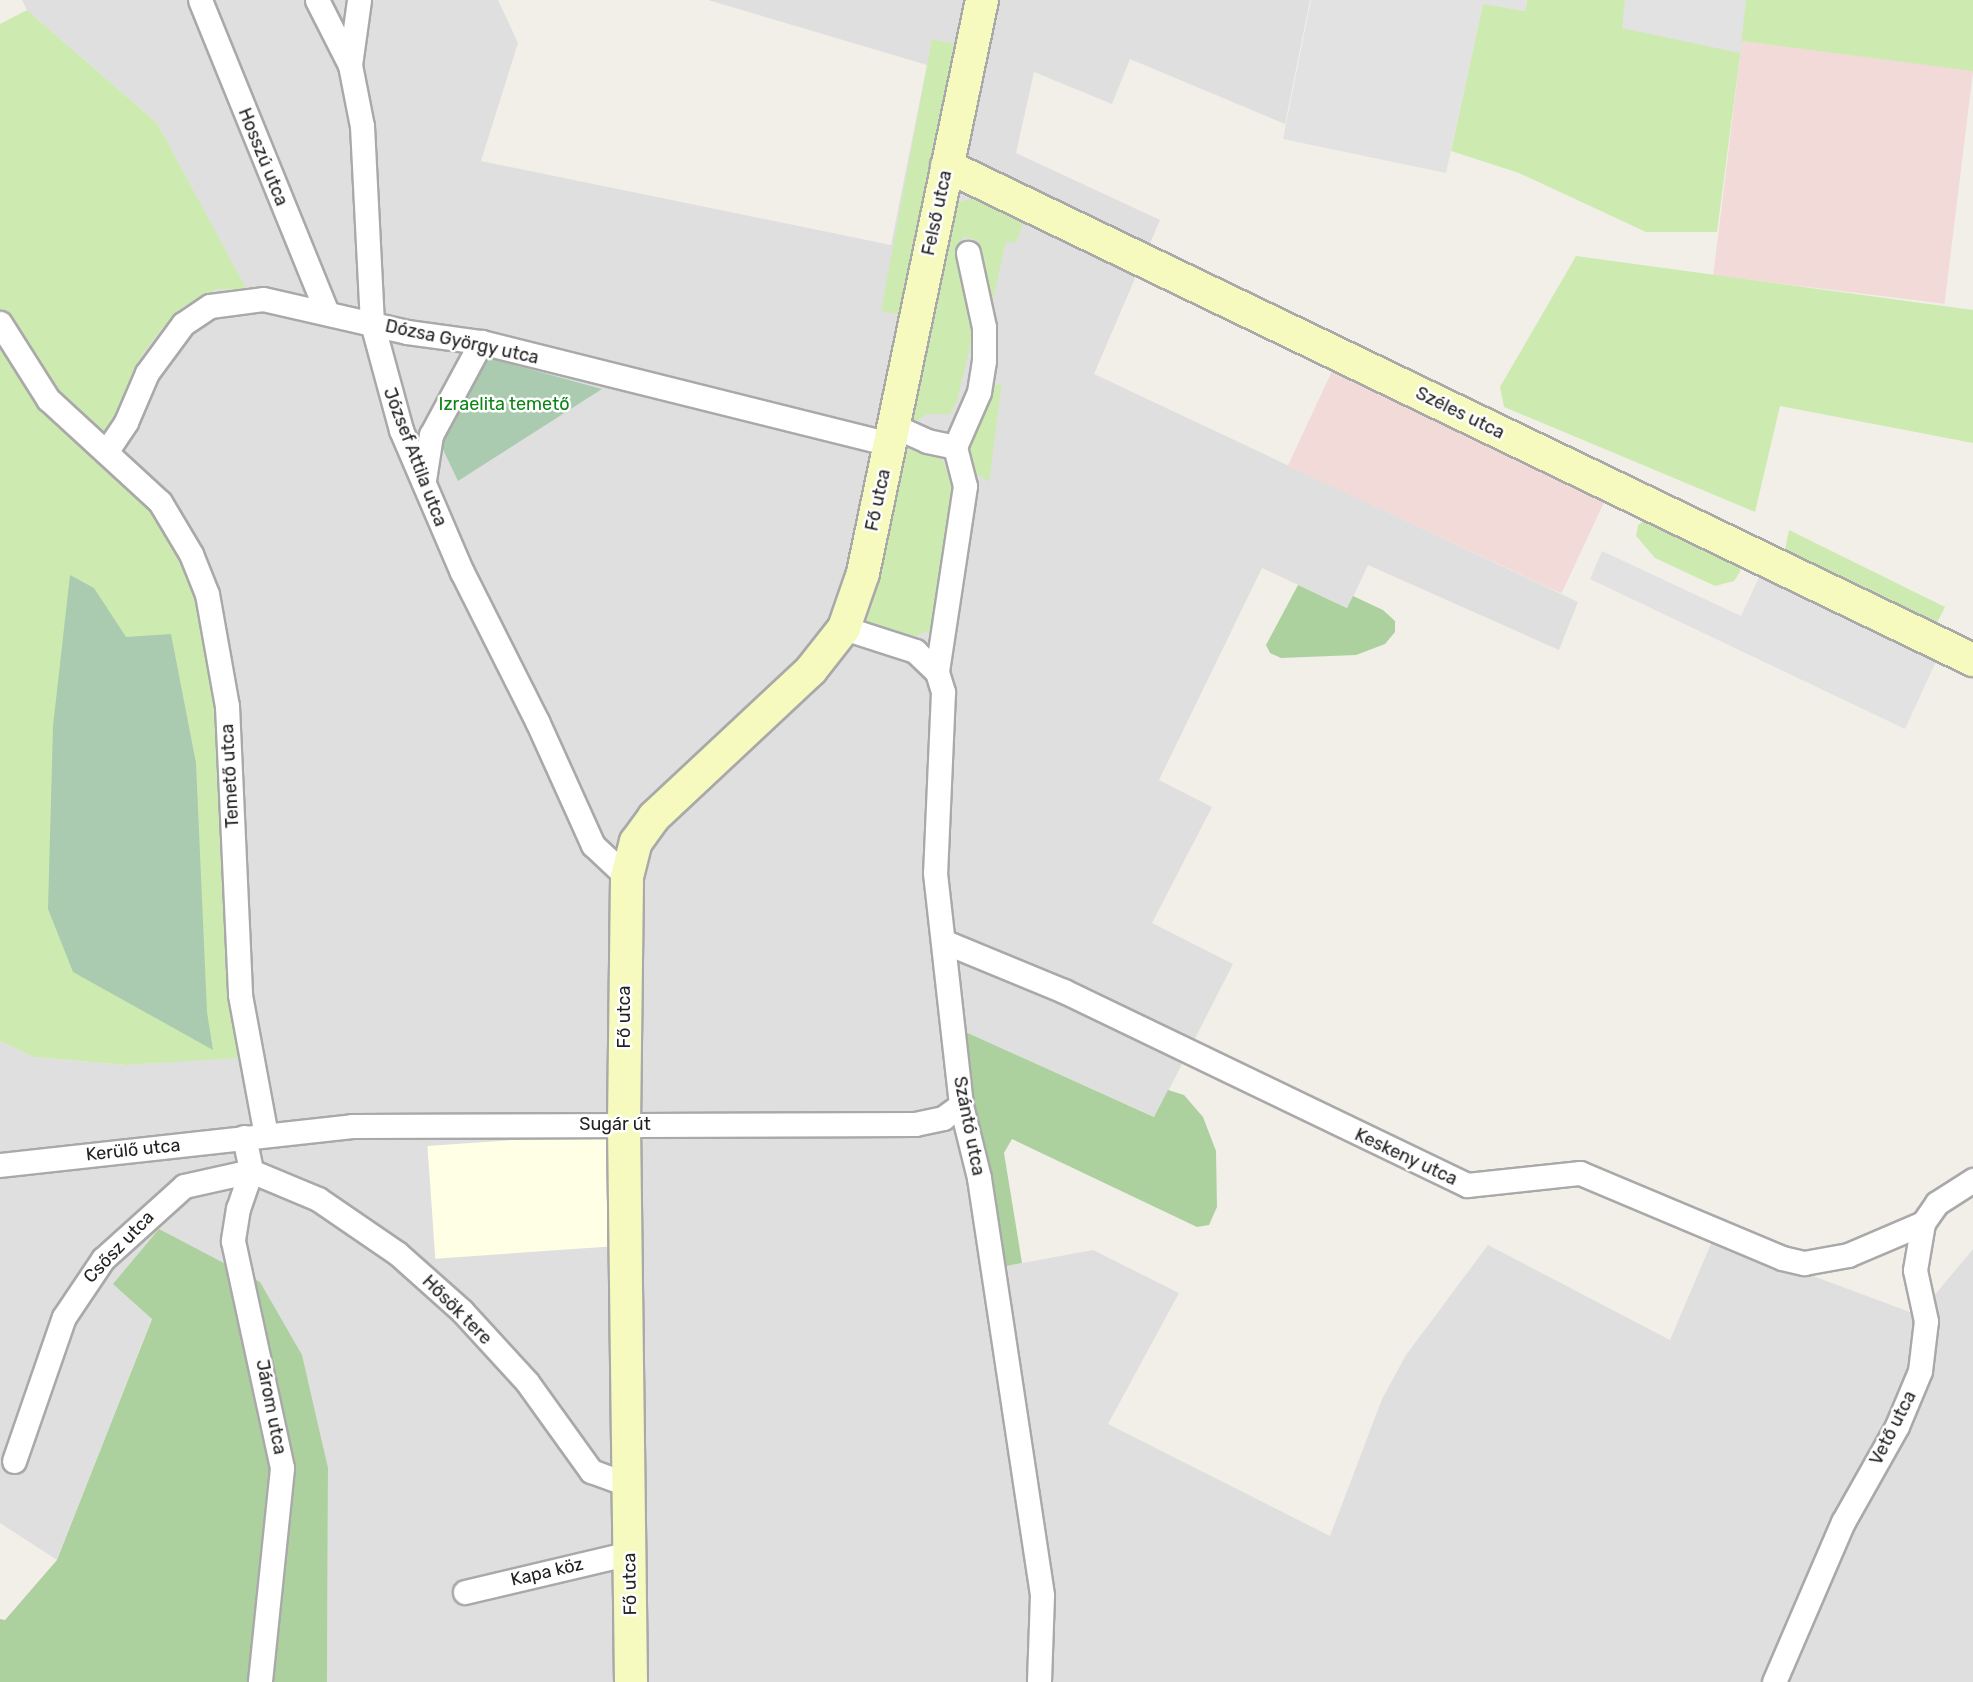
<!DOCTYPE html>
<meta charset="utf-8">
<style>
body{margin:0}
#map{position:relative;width:1973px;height:1682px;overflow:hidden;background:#f2efe9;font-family:Rubik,sans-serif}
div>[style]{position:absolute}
.residential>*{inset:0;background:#e0dfdf}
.commercial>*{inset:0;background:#f2dad9;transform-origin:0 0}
.education>*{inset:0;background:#ffffe5;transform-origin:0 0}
.grass>*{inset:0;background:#cdebb0}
.forest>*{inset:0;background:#add19e}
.cemetery>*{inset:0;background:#aacbaf}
.parking>*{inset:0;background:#e2e2e2}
.roads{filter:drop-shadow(2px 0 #a9a9a9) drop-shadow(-2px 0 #a9a9a9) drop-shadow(0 2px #a9a9a9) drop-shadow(0 -2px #a9a9a9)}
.street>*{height:23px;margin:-11.5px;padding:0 11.5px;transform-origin:11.5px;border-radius:11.5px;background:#fff}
.secondary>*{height:32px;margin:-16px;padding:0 16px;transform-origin:16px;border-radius:16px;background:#f7fabf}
span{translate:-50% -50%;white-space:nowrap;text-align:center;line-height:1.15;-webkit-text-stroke:5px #fff;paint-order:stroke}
.street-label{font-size:18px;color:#222}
.park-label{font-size:18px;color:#0c8416}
</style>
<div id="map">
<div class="residential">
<div style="clip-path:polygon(22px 0,498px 0,518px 43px,481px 161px,891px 245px,927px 65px,708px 0,1310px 0,1285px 124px,1130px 59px,1112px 104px,1034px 72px,1016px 153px,1160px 220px,1094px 374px,1578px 602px,1559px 650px,1368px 565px,1348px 608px,1262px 568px,1159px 780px,1212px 807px,1152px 923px,1233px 964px,1155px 1117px,962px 1031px,1001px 1267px,1093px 1250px,1179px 1293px,1108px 1424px,1330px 1536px,1382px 1399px,1406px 1355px,1488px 1245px,1670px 1340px,1713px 1239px,1918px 1315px,1973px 1249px,1973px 1682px,327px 1682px,328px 1468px,152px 1318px,57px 1560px,0 1523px,0 1041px,34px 1057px,126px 1065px,239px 1057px,228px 1000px,214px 678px,194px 594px,181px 553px,142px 497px,90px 457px,123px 402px,142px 355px,160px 331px,183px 307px,217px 289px,246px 290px,157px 123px,27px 10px)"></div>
</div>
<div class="commercial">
<div style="left:1742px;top:41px;width:233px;height:236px;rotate:7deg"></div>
<div style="left:1333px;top:369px;width:302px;height:107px;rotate:25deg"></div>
</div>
<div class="education">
<div style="left:613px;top:1133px;width:113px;height:186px;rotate:86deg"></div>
</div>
<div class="grass">
<div style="clip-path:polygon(1527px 0,1973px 0,1973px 71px,1742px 41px,1717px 232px,1646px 232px,1519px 173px,1451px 151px,1483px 3px,1525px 11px)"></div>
<div style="clip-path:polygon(27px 10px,157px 123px,247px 290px,217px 289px,183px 307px,160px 331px,142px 355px,123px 402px,90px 457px,142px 497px,181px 553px,194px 594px,214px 678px,228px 1000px,239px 1058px,126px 1065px,34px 1057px,0 1041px,0 24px)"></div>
<div style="clip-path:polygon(959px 21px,967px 24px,906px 316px,881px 311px,932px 39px,954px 44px)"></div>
<div style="clip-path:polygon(976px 197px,1025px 217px,1016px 243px,1006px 241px,992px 305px,977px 270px,979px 241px,963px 236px,960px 253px,975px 326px,957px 401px,950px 414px,927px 414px,911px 425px,906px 421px,953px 204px)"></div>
<div style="clip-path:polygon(1576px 256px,1973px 310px,1973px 443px,1780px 406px,1755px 512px,1504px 407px,1500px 387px)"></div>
<div style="clip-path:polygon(1002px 382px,989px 482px,969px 469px,965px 443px,989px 389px)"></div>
<div style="clip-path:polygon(904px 449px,930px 452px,943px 461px,956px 493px,935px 628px,911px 638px,882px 632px,861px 616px)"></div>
<div style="clip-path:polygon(1648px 518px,1741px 561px,1740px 572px,1734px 581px,1715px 586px,1655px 558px,1636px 536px,1638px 525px)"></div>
<div style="clip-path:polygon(1789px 530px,1945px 607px,1936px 625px,1784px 554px)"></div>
</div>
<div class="forest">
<div style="clip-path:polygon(1298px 585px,1347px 608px,1353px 596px,1383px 610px,1395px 621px,1395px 632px,1385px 644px,1356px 655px,1281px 658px,1270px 653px,1266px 645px)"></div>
<div style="clip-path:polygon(961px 1030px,1154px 1117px,1168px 1090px,1184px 1095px,1203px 1117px,1216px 1151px,1217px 1207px,1209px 1225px,1197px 1227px,1012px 1139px,1004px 1153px,1022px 1263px,1001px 1267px)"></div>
<div style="clip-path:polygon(159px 1229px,260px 1282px,302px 1355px,328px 1468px,327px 1682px,0 1682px,0 1619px,5px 1620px,57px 1560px,152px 1319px,113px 1284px)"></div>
</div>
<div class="cemetery">
<div style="clip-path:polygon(485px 357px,602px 389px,458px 481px,437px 437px)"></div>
<div style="clip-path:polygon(70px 575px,94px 588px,126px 637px,171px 634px,196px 763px,207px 1012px,213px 1050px,73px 972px,48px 909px,53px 726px)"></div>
</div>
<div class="parking">
<div style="clip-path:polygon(1311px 0,1527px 0,1525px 11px,1483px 4px,1446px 173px,1283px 139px)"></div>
<div style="clip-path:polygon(1625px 0,1746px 0,1740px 53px,1622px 28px)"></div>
<div style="clip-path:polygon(1602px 551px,1741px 616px,1761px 573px,1938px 657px,1905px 729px,1590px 579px)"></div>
</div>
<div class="roads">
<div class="street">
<div style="left:200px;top:0;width:338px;rotate:67.9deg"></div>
<div style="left:317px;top:0;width:73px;rotate:63.1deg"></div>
<div style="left:350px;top:65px;width:62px;rotate:78.9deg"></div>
<div style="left:362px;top:126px;width:197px;rotate:87.1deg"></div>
<div style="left:372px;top:323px;width:111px;rotate:74.8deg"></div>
<div style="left:401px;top:430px;width:155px;rotate:66.8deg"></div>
<div style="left:462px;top:572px;width:167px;rotate:63.3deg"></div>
<div style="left:537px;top:721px;width:136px;rotate:65.7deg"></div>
<div style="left:593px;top:845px;width:47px;rotate:43.3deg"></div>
<div style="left:350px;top:65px;width:66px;rotate:-82.1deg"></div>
<div style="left:0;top:323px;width:90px;rotate:57.7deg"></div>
<div style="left:48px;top:399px;width:152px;rotate:42.6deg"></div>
<div style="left:160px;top:502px;width:61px;rotate:59.2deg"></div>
<div style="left:191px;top:554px;width:43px;rotate:68.2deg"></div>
<div style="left:207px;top:594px;width:114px;rotate:79.9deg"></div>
<div style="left:227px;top:706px;width:289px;rotate:87.4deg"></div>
<div style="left:240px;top:995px;width:142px;rotate:79.5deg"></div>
<div style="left:894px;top:426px;width:36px;rotate:24deg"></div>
<div style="left:927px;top:441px;width:29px;rotate:12deg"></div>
<div style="left:955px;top:447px;width:40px;rotate:75.6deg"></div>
<div style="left:965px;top:486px;width:188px;rotate:98.6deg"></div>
<div style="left:955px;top:447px;width:60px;rotate:-66.4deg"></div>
<div style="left:979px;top:392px;width:31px;rotate:-81deg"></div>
<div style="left:984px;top:361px;width:34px;rotate:-90deg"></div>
<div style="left:984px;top:327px;width:76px;rotate:-102.2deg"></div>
<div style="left:106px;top:452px;width:36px;rotate:-56deg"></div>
<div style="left:126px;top:422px;width:53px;rotate:-66.8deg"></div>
<div style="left:147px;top:373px;width:61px;rotate:-53.7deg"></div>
<div style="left:183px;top:324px;width:32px;rotate:-34deg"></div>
<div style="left:210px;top:306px;width:53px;rotate:-7.5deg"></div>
<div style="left:263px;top:299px;width:148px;rotate:12.9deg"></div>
<div style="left:407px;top:332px;width:75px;rotate:7.7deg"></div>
<div style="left:481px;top:342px;width:422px;rotate:14deg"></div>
<div style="left:424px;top:480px;width:46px;rotate:-81.2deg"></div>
<div style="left:431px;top:435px;width:106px;rotate:-61.7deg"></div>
<div style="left:844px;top:628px;width:75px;rotate:17.9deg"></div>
<div style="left:915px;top:651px;width:30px;rotate:44deg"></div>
<div style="left:937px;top:672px;width:21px;rotate:73deg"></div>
<div style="left:943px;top:692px;width:181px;rotate:92.5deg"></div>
<div style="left:935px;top:873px;width:233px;rotate:83.6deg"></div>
<div style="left:961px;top:1105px;width:75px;rotate:76.1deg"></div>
<div style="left:979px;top:1178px;width:422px;rotate:81.4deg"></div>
<div style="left:1042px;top:1595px;width:87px;rotate:92deg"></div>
<div style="left:945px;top:942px;width:129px;rotate:22.4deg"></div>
<div style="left:1064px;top:991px;width:447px;rotate:25.7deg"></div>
<div style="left:1467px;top:1185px;width:114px;rotate:-6.1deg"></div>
<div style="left:1580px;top:1173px;width:219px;rotate:22.8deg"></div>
<div style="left:1782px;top:1258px;width:23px;rotate:13deg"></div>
<div style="left:1804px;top:1263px;width:45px;rotate:-10.3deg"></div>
<div style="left:1848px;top:1255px;width:82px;rotate:-23.1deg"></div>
<div style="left:244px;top:1137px;width:35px;rotate:78deg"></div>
<div style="left:251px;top:1171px;width:39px;rotate:109deg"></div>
<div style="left:238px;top:1208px;width:33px;rotate:99deg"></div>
<div style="left:233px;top:1241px;width:232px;rotate:77.8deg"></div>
<div style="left:282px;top:1468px;width:215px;rotate:95.9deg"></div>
<div style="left:0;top:1165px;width:354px;rotate:-6.3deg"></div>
<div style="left:352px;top:1126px;width:563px;rotate:-0.2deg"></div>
<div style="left:915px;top:1124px;width:29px;rotate:-12deg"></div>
<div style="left:943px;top:1118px;width:22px;rotate:-36deg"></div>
<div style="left:14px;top:1461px;width:152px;rotate:-70.9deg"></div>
<div style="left:64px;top:1317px;width:70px;rotate:-56.1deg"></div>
<div style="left:103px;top:1259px;width:109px;rotate:-42deg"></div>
<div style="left:184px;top:1186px;width:69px;rotate:-12.6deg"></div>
<div style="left:251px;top:1171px;width:73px;rotate:22.7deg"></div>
<div style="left:318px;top:1199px;width:96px;rotate:34.4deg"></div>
<div style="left:397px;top:1253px;width:87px;rotate:41.7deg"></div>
<div style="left:462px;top:1311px;width:96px;rotate:47.5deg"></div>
<div style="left:527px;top:1382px;width:110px;rotate:54.3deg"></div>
<div style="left:591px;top:1471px;width:40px;rotate:20.2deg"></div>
<div style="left:465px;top:1592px;width:170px;rotate:-13.3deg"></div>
<div style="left:1774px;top:1682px;width:174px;rotate:-66.7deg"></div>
<div style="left:1843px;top:1522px;width:110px;rotate:-60.6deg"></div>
<div style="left:1897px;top:1426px;width:60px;rotate:-67.3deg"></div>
<div style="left:1920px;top:1371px;width:50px;rotate:-83.2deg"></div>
<div style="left:1926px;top:1321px;width:52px;rotate:-102.2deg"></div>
<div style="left:1915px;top:1270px;width:48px;rotate:-80.3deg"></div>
<div style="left:1923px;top:1223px;width:24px;rotate:-55deg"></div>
<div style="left:1937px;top:1203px;width:43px;rotate:-32.6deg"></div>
</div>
<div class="secondary">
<div style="left:947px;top:166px;width:1139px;rotate:25.71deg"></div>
<div style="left:631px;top:1682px;width:557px;rotate:-90.72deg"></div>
<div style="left:624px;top:1125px;width:248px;rotate:-89.3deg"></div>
<div style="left:627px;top:877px;width:36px;rotate:-76deg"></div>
<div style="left:636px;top:842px;width:31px;rotate:-54deg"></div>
<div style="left:654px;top:817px;width:215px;rotate:-43.1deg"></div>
<div style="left:811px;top:670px;width:53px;rotate:-51.8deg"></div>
<div style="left:844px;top:628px;width:58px;rotate:-70.9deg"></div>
<div style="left:863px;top:573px;width:585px;rotate:-78.27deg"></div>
</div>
</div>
<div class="street-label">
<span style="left:263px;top:157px;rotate:68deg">Hosszú utca</span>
<span style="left:937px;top:213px;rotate:-78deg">Felső utca</span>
<span style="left:462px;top:342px;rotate:12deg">Dózsa György utca</span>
<span style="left:1460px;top:413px;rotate:26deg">Széles utca</span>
<span style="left:415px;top:457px;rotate:69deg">József Attila utca</span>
<span style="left:878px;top:500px;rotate:-78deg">Fő utca</span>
<span style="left:230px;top:776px;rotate:-93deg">Temető utca</span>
<span style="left:624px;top:1017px;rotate:-90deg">Fő utca</span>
<span style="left:615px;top:1124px">Sugár út</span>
<span style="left:969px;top:1126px;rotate:79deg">Szántó utca</span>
<span style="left:133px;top:1150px;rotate:-6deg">Kerülő utca</span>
<span style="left:1406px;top:1157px;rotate:25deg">Keskeny utca</span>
<span style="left:119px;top:1247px;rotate:-46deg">Csősz utca</span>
<span style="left:457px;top:1310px;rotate:45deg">Hősök tere</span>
<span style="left:271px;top:1407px;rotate:79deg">Járom utca</span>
<span style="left:1893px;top:1428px;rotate:-63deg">Vető utca</span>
<span style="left:547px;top:1572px;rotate:-13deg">Kapa köz</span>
<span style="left:630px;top:1584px;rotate:-91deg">Fő utca</span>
</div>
<div class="park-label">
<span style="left:504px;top:404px">Izraelita temető</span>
</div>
</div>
